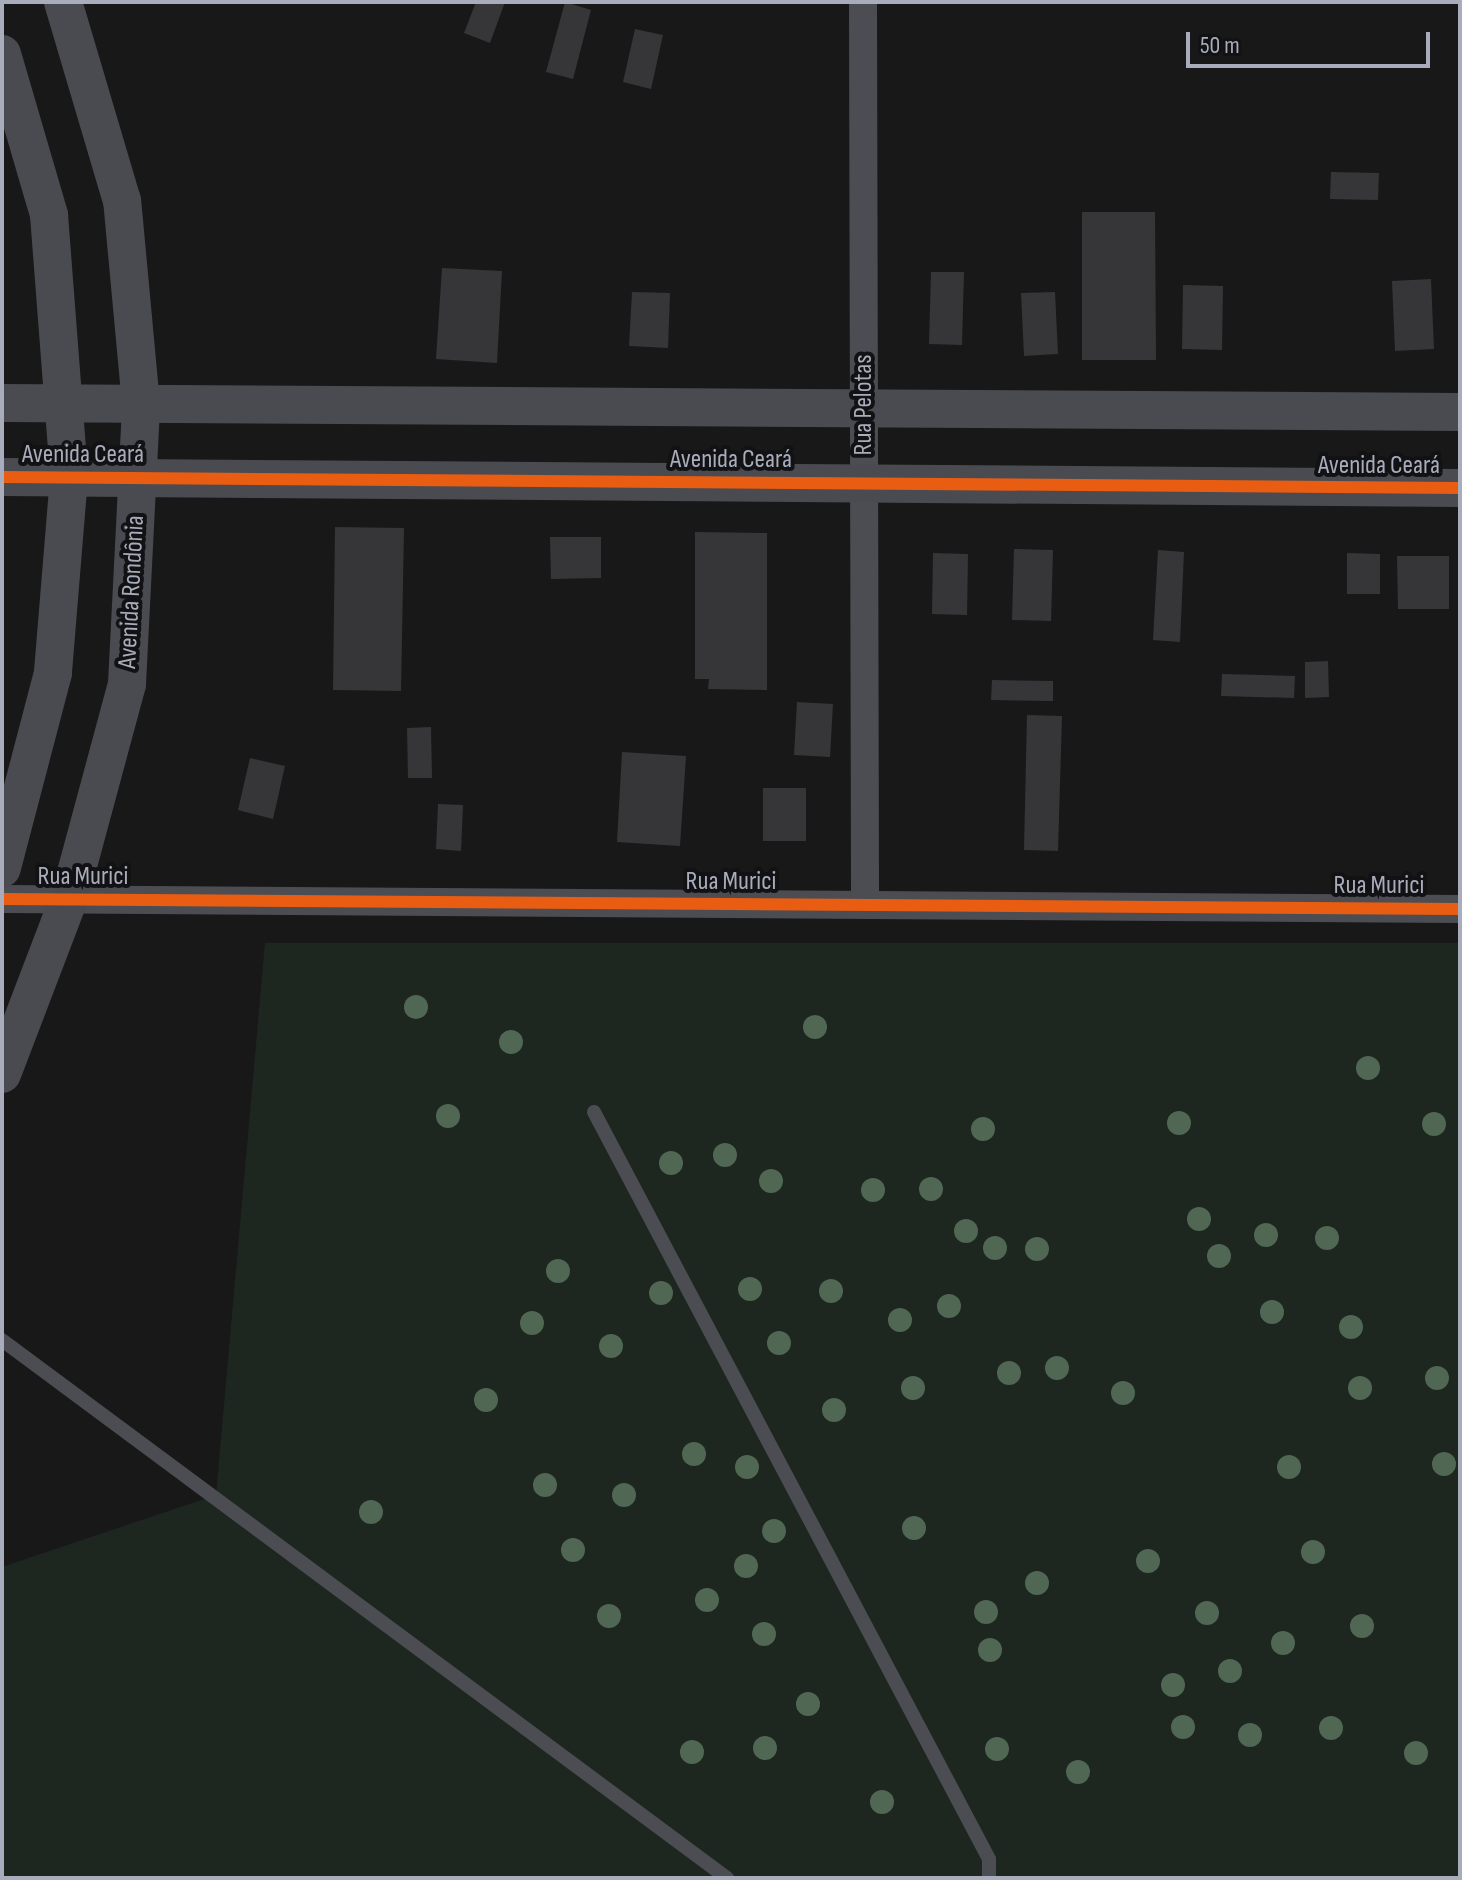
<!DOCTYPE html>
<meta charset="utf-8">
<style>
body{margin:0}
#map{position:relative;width:1462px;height:1880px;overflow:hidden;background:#181819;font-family:"Sofia Sans Condensed",sans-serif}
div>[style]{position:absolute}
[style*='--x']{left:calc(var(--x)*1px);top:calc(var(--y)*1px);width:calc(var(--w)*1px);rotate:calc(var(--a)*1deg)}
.green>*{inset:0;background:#1e2620}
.building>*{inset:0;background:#363638}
.lane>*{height:14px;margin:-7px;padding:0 7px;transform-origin:7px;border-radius:7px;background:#4c4d52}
.street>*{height:28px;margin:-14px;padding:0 14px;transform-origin:14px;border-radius:14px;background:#4c4d52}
.secondary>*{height:38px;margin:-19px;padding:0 19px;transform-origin:19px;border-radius:19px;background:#4a4b50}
.cycleway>*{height:12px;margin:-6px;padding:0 6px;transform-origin:6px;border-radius:6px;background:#e95d12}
.trees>*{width:24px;height:24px;margin:-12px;border-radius:50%;background:#506754}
span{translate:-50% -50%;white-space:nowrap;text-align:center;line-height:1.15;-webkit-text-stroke:8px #121215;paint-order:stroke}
.street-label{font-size:26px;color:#a8acbb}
.frame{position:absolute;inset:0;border:4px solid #a8acbb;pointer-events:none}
.scale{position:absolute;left:1186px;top:32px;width:244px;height:36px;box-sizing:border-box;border:4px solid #a8acbb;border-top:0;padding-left:10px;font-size:24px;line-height:28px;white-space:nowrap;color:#a8acbb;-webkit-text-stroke:6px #121215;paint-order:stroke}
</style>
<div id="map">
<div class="green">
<i style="clip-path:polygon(265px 943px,1460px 943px,1460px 1878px,2px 1878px,2px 1567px,216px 1495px)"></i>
</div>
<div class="building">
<i style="clip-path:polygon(476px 2px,505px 2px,490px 43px,464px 33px)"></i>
<i style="clip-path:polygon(565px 2px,591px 10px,573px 79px,546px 72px)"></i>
<i style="clip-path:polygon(635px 29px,663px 35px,651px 89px,623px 82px)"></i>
<i style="clip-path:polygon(1331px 172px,1379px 173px,1378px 200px,1330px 199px)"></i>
<i style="clip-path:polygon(1082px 212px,1155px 212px,1156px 360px,1082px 360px)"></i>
<i style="clip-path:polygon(442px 268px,502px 271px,497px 363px,436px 359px)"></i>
<i style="clip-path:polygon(931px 272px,964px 272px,962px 345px,929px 344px)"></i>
<i style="clip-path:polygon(1431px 279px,1434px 349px,1395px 351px,1392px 281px)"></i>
<i style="clip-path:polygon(1183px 285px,1223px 286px,1222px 350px,1182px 349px)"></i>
<i style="clip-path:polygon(632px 292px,670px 293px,668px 348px,629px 346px)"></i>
<i style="clip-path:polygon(1055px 292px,1058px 354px,1024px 356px,1021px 293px)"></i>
<i style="clip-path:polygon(335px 527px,404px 528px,401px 691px,333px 690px)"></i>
<i style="clip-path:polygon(695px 532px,767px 533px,767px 690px,708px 689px,709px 679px,695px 679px)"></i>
<i style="clip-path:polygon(550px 537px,601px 537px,601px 578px,551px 579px)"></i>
<i style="clip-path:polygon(1014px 549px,1053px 550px,1051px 621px,1012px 620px)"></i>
<i style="clip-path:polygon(1158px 550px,1184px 552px,1180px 642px,1153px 640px)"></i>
<i style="clip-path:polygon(933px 553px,968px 554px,967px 615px,932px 614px)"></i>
<i style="clip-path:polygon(1347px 553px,1380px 554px,1380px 594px,1347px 594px)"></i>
<i style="clip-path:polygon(1397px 556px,1449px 556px,1449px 609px,1398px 609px)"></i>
<i style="clip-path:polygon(1328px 661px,1329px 697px,1305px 698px,1305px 662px)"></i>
<i style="clip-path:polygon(1222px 674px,1295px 676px,1294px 698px,1221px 696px)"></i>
<i style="clip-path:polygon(992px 680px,1053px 681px,1053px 701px,991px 700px)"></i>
<i style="clip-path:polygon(797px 702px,833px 704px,830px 757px,794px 755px)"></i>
<i style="clip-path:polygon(1027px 715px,1062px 716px,1058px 851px,1024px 850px)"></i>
<i style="clip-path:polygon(431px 727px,432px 778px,408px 778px,407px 728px)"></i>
<i style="clip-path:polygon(622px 752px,686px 756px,680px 846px,617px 842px)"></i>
<i style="clip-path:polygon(250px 758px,285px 766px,273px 819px,238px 810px)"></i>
<i style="clip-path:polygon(763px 788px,806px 788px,806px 841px,763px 841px)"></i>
<i style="clip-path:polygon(438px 804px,463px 805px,461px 851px,436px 849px)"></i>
</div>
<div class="lane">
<i style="--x:594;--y:1112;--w:845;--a:62.13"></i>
<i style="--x:989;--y:1859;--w:19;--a:90"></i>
<i style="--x:2;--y:1340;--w:903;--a:36.58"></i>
</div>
<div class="street">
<i style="--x:863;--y:2;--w:903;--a:89.87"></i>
<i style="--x:2;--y:899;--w:1458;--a:0.39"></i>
</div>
<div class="secondary">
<i style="--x:2;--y:54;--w:168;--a:73.7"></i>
<i style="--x:49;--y:215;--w:263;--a:85.6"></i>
<i style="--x:69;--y:477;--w:197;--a:94.7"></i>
<i style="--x:53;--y:673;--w:202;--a:104.7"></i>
<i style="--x:2;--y:403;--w:1458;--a:0.35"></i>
<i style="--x:2;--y:477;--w:1458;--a:0.43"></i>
<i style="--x:2;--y:1074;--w:187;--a:-69.1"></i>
<i style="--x:69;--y:899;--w:223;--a:-74.9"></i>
<i style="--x:127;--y:684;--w:280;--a:-87.1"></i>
<i style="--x:141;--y:404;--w:204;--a:-95.3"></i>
<i style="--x:122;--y:201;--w:208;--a:-106.5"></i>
</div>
<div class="cycleway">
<i style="--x:2;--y:477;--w:1458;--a:0.43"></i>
<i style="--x:2;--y:899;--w:1458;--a:0.39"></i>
</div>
<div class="trees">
<i style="left:416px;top:1007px"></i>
<i style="left:815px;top:1027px"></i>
<i style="left:511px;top:1042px"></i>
<i style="left:1368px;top:1068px"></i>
<i style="left:448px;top:1116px"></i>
<i style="left:1179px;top:1123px"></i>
<i style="left:1434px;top:1124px"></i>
<i style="left:983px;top:1129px"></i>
<i style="left:725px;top:1155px"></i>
<i style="left:671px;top:1163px"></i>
<i style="left:771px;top:1181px"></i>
<i style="left:931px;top:1189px"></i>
<i style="left:873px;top:1190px"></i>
<i style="left:1199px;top:1219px"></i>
<i style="left:966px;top:1231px"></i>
<i style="left:1266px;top:1235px"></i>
<i style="left:1327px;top:1238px"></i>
<i style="left:995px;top:1248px"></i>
<i style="left:1037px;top:1249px"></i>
<i style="left:1219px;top:1256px"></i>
<i style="left:558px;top:1271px"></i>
<i style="left:750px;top:1289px"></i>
<i style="left:831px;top:1291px"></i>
<i style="left:661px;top:1293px"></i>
<i style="left:949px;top:1306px"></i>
<i style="left:1272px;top:1312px"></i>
<i style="left:900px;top:1320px"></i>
<i style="left:532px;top:1323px"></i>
<i style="left:1351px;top:1327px"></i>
<i style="left:779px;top:1343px"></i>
<i style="left:611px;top:1346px"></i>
<i style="left:1057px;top:1368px"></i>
<i style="left:1009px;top:1373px"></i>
<i style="left:1437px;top:1378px"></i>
<i style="left:913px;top:1388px"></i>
<i style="left:1360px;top:1388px"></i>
<i style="left:1123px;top:1393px"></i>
<i style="left:486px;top:1400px"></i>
<i style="left:834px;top:1410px"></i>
<i style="left:694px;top:1454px"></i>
<i style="left:1444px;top:1464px"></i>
<i style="left:747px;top:1467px"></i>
<i style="left:1289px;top:1467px"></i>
<i style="left:545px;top:1485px"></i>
<i style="left:624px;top:1495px"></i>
<i style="left:371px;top:1512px"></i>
<i style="left:914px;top:1528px"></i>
<i style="left:774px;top:1531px"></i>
<i style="left:573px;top:1550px"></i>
<i style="left:1313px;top:1552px"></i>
<i style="left:1148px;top:1561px"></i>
<i style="left:746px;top:1566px"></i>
<i style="left:1037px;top:1583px"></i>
<i style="left:707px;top:1600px"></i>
<i style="left:986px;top:1612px"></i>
<i style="left:1207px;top:1613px"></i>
<i style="left:609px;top:1616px"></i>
<i style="left:1362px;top:1626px"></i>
<i style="left:764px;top:1634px"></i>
<i style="left:1283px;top:1643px"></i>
<i style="left:990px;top:1650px"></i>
<i style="left:1230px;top:1671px"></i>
<i style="left:1173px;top:1685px"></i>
<i style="left:808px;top:1704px"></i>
<i style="left:1183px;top:1727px"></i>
<i style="left:1331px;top:1728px"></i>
<i style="left:1250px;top:1735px"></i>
<i style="left:765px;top:1748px"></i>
<i style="left:997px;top:1749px"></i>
<i style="left:692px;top:1752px"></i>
<i style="left:1416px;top:1753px"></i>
<i style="left:1078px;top:1772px"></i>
<i style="left:882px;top:1802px"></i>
</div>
<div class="street-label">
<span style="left:864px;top:405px;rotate:-90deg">Rua Pelotas</span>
<span style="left:83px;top:455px">Avenida Ceará</span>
<span style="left:731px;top:460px">Avenida Ceará</span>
<span style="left:1379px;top:466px">Avenida Ceará</span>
<span style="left:132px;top:592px;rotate:-87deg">Avenida Rondônia</span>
<span style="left:83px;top:877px">Rua Murici</span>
<span style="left:731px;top:882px">Rua Murici</span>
<span style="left:1379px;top:886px">Rua Murici</span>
</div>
<div class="frame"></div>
<div class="scale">50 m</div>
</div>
